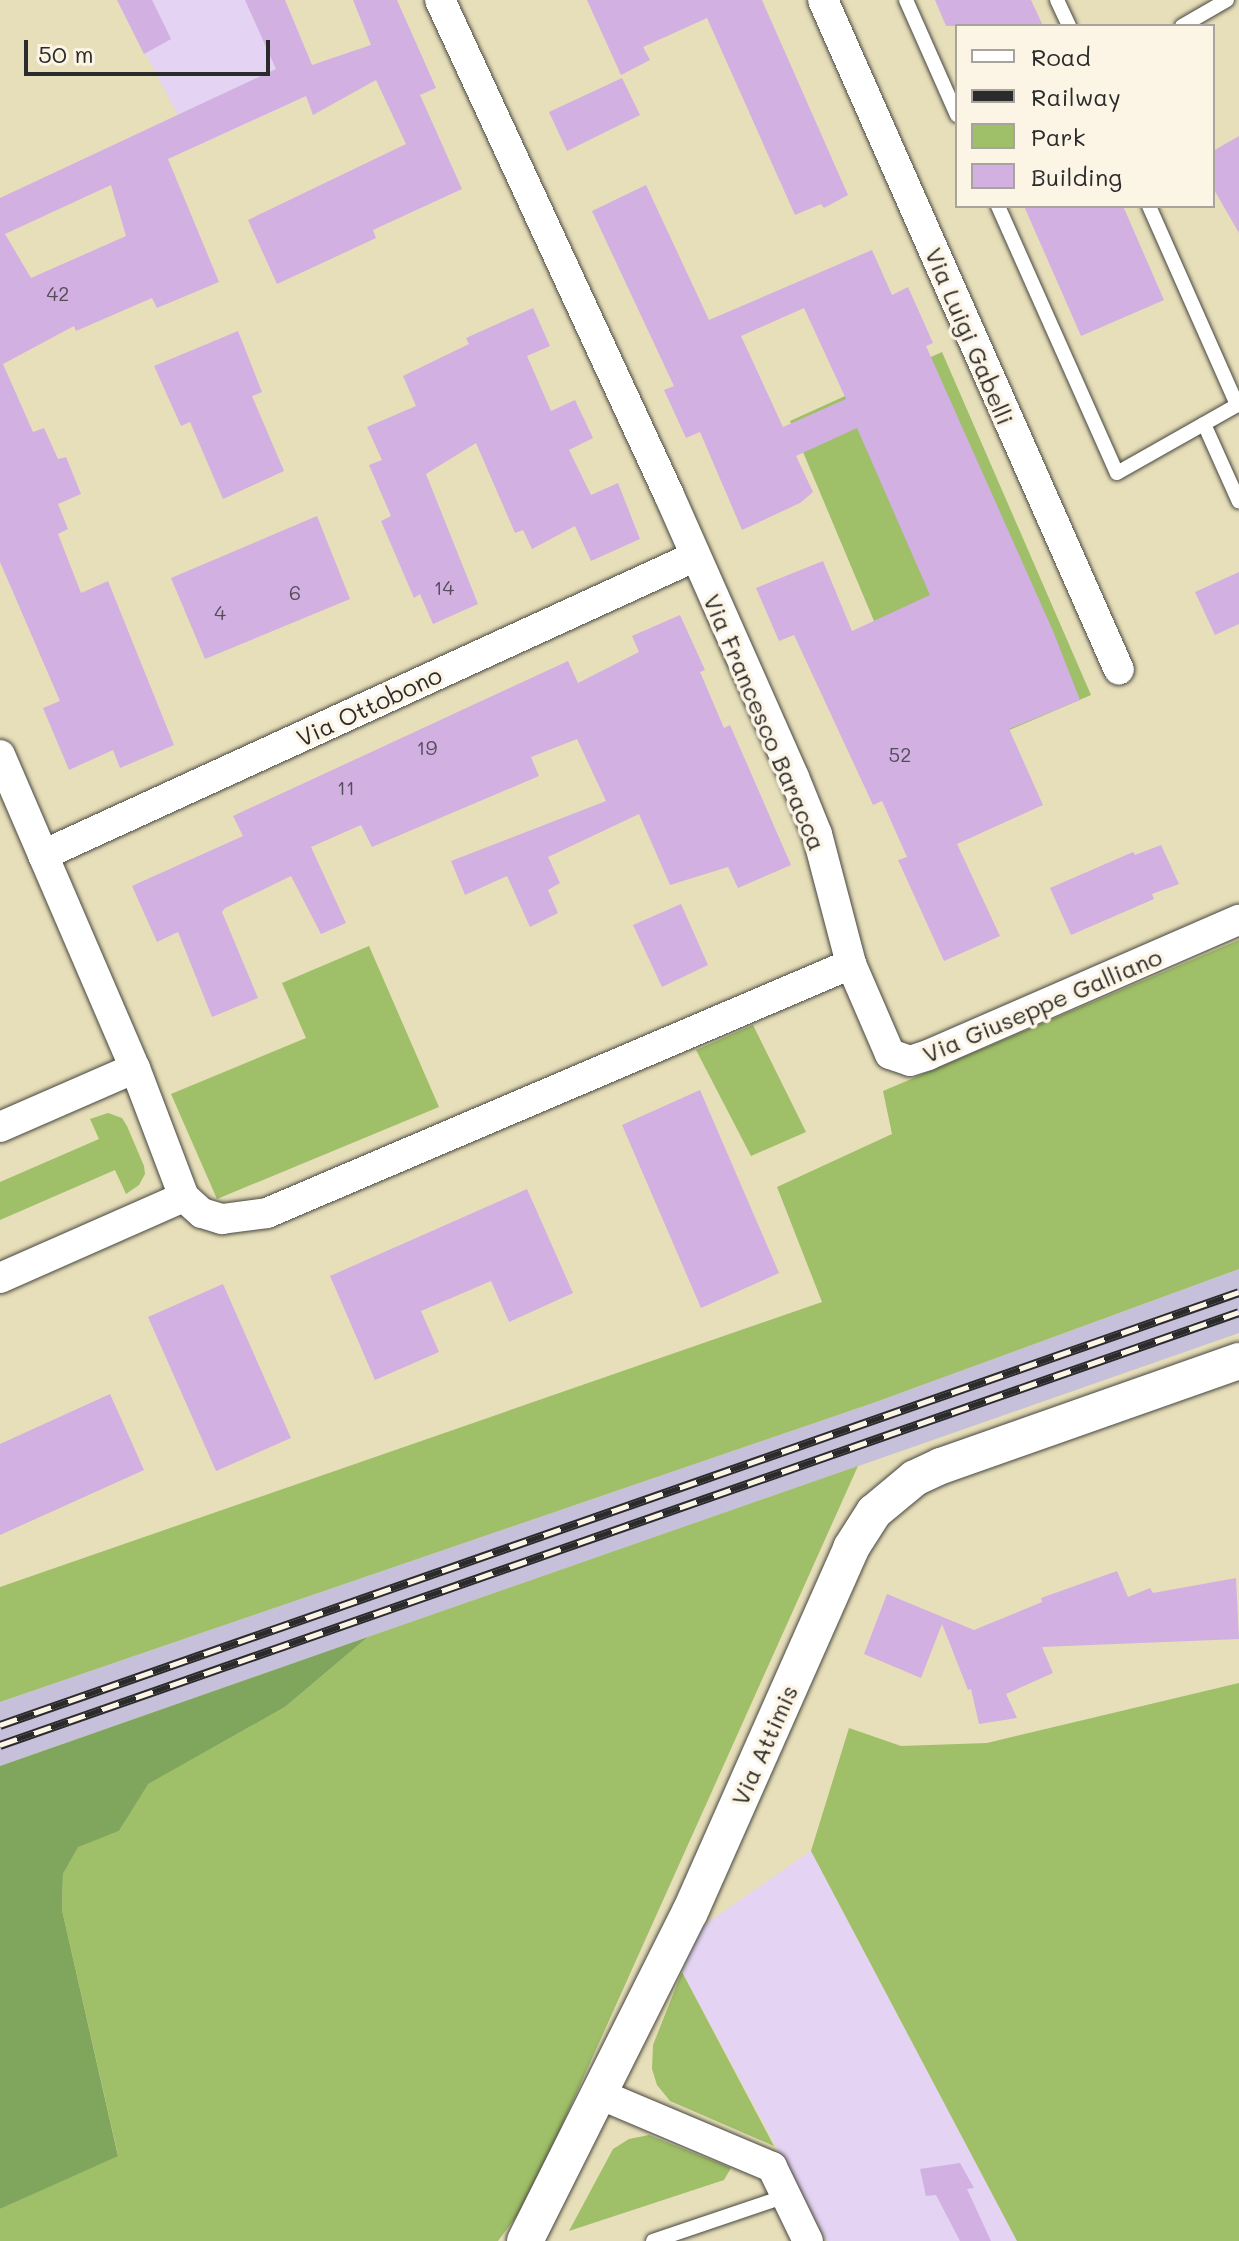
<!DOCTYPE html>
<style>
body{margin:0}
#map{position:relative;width:1239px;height:2241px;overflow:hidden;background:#e7dfb9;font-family:Mali,sans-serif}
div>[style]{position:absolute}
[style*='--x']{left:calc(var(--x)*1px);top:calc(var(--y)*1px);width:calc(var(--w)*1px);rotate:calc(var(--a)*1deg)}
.built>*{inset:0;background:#e4d3f2}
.industrial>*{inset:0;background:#c6c0da}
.green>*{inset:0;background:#9fbf68}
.forest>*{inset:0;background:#7fa65c}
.building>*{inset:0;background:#d2b0e2}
.roads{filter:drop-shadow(0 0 2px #474640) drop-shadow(0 0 2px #474640)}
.service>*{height:14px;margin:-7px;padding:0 7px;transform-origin:7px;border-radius:7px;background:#fff}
.minor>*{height:30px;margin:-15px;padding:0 15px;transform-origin:15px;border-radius:15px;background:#fff}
.tertiary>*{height:36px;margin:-18px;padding:0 18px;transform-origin:18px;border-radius:18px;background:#fff}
.rail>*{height:9px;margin-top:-4.5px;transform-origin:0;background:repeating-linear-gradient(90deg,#fcf5e5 0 18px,#2b2b2b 0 36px);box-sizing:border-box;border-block:2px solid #2b2b2b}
span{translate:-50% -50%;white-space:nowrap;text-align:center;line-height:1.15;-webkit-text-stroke:7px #fcf5e5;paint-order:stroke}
.number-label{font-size:20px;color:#554c59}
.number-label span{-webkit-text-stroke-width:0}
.street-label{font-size:24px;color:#2b2b2b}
.legend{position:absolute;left:955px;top:24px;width:260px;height:184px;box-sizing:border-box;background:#fcf5e5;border:2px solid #a8a49b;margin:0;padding:10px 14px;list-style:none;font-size:24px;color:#2b2b2b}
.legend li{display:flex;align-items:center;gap:16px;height:40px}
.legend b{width:40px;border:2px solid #a8a49b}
.scale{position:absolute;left:24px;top:40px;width:246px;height:36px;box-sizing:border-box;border:4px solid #2b2b2b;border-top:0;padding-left:10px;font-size:24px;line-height:28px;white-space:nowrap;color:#2b2b2b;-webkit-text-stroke:6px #fcf5e5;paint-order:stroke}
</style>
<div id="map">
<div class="built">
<i style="clip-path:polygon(117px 0,285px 0,322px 89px,195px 147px)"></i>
<i style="clip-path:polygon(811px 1851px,1017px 2241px,827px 2241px,682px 1972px,700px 1928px)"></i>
</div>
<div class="industrial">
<i style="clip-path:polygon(1239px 1269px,1239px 1333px,0 1766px,0 1702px,873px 1403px)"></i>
</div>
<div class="green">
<i style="clip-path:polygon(942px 352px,1091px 695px,1000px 734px,874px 621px,790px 421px)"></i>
<i style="clip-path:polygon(1239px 940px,1239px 1269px,873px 1403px,0 1702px,0 1587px,822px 1302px,777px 1187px,892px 1134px,883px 1091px)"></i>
<i style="clip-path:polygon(369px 946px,439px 1107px,217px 1199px,171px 1094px,306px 1038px,282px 983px)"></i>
<i style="clip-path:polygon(753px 1025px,806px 1132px,751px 1156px,696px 1050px)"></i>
<i style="clip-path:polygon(108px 1113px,122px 1118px,127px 1126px,144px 1166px,145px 1174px,139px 1185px,126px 1194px,115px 1170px,0 1220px,0 1182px,99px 1139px,90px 1119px)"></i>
<i style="clip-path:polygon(858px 1466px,528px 2201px,498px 2241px,0 2241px,0 2209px,118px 2155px,62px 1910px,63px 1874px,78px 1846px,119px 1831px,147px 1784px,285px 1707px,368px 1637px)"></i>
<i style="clip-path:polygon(1239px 1683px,1239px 2241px,1017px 2241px,811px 1851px,849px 1728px,901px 1746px,987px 1743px)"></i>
<i style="clip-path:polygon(682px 1972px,774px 2146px,670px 2101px,657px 2085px,652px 2069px,653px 2045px)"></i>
<i style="clip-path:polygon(649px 2135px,731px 2168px,724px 2180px,569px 2231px,613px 2149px,629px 2139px)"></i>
</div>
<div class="forest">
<i style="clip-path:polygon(368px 1637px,285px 1707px,148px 1784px,119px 1831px,78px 1847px,63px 1874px,62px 1910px,118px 2156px,0 2209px,0 1766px)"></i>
</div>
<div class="building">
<i style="clip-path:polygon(117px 0,152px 0,171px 39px,144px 54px)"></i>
<i style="clip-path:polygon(evenodd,245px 0,285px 0,312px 65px,371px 45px,353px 0,397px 0,436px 88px,420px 95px,462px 189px,373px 230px,376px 238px,277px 284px,248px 220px,406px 144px,376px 80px,313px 115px,306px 96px,168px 159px,219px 282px,157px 308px,152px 298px,76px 331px,74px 326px,3px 364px,33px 432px,44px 428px,58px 459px,66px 457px,81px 494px,58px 504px,68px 529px,58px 534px,81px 593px,108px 581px,174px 745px,120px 768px,113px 750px,69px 770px,43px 708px,60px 701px,0 562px,0 198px,276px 69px,245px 0,111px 185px,126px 236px,31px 278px,5px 234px,111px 185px)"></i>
<i style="clip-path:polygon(587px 0,762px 0,848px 195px,824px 208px,821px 204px,795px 215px,707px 18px,643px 47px,650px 60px,621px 75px)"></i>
<i style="clip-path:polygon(935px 0,1031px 0,1043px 26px,946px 26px)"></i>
<i style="clip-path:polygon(622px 78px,640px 115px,567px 151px,549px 112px)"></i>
<i style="clip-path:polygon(1239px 136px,1239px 233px,1213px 188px,1213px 151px)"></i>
<i style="clip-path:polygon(evenodd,646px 185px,709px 320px,872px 250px,892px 295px,908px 287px,933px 343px,926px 346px,1053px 631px,1080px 700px,1009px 729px,1043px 805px,957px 844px,1000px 936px,944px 961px,898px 860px,907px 857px,882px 801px,873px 805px,794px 635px,779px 641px,756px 588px,823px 561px,852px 631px,930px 595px,857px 428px,796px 456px,813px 492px,800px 503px,742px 530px,700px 432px,686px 438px,664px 390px,674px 386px,592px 211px,646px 185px,804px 308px,846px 399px,783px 427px,741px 336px,804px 308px)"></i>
<i style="clip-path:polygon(1024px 206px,1123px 206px,1164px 300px,1081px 336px)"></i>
<i style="clip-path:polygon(533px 308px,550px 346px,527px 356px,551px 411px,575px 400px,593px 438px,569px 450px,591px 495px,618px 483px,640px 539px,591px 561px,575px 526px,532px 549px,523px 530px,515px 533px,476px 443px,426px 474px,478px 604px,433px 624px,420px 594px,414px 598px,381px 521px,391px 516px,369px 465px,382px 460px,367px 427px,416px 406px,403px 376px,469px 344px,466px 338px)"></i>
<i style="clip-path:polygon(238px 331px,262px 392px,252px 396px,284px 471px,223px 499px,190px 422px,181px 426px,154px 366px)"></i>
<i style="clip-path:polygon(317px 516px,350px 599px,205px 659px,171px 578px)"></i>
<i style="clip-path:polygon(1239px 572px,1239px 624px,1215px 635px,1195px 592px)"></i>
<i style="clip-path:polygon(680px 615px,705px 670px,700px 672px,724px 728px,730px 725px,791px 865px,738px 888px,728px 867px,670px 885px,639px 814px,548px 857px,560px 883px,548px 890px,558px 913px,530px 927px,507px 876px,465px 895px,451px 861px,606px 801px,577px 739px,531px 757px,539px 776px,372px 847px,361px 825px,311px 847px,346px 923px,321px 934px,291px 876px,225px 908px,222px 912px,258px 998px,212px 1017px,178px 932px,157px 942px,132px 886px,243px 836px,233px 816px,568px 661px,578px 683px,639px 652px,632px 636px)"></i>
<i style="clip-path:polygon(1161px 845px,1179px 884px,1152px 894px,1154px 899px,1071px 935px,1050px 888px,1133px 852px,1135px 855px)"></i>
<i style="clip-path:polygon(681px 904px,708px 965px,662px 987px,633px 925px)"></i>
<i style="clip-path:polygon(700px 1090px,779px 1273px,701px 1308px,622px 1125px)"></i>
<i style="clip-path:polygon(527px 1189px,573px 1293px,509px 1322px,491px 1281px,421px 1311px,439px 1352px,375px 1380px,330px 1276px)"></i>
<i style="clip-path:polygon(223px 1284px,291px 1438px,216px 1471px,148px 1317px)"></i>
<i style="clip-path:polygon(110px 1394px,144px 1470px,0 1535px,0 1444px)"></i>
<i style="clip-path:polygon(1117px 1571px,1128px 1597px,1150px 1588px,1153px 1593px,1236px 1578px,1239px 1639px,1042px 1647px,1053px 1673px,1006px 1694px,1017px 1718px,979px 1724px,971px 1689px,968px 1690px,942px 1624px,921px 1678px,864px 1654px,887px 1594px,974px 1630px,1042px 1602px,1041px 1598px)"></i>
<i style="clip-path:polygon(960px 2163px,974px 2188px,967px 2189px,991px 2241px,960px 2241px,936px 2195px,926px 2196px,920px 2169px)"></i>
</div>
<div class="roads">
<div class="service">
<i style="--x:906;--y:0;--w:126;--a:66.1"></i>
<i style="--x:1057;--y:0;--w:29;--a:65"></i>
<i style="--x:1182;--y:26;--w:52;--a:-30"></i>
<i style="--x:998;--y:206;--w:292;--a:66"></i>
<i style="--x:1117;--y:473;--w:140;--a:-29.5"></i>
<i style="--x:1149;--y:206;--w:218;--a:66.1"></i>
<i style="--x:1204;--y:424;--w:85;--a:65.8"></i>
<i style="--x:653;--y:2241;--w:140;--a:-18.7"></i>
</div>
<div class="minor">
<i style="--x:440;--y:0;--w:545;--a:65.17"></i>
<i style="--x:669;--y:495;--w:308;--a:66.1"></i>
<i style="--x:794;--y:777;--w:61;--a:68"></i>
<i style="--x:817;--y:834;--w:134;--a:75.3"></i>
<i style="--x:851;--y:964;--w:98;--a:66.6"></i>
<i style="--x:890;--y:1054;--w:21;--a:19"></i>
<i style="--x:910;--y:1061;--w:19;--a:-18"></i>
<i style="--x:928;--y:1055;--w:339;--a:-23.5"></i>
<i style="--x:823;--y:0;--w:732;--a:66.16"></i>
<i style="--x:0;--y:755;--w:341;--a:66.7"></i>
<i style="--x:135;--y:1068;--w:138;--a:69.2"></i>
<i style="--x:184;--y:1197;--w:24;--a:42"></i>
<i style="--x:202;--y:1213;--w:21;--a:17"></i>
<i style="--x:222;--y:1219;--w:45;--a:-7.6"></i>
<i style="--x:267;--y:1213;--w:635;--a:-23.09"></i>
<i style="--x:43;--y:855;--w:716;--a:-24.6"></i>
<i style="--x:0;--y:1127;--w:147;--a:-23.6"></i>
<i style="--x:0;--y:1278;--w:201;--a:-23.8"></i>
<i style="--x:599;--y:2094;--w:188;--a:22.9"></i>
<i style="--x:772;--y:2167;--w:82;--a:64.1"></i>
</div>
<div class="tertiary">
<i style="--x:525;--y:2241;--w:368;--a:-63.4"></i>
<i style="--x:690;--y:1912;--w:398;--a:-66.1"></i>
<i style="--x:851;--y:1548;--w:43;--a:-57.4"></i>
<i style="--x:874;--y:1512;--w:53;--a:-39.7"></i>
<i style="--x:915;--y:1478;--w:29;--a:-25"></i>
<i style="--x:941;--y:1466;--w:316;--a:-19.4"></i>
</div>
</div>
<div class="rail">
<i style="--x:0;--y:1725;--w:1312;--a:-19.26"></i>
<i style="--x:0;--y:1745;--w:1312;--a:-19.26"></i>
</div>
<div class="number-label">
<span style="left:58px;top:293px">42</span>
<span style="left:444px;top:587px">14</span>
<span style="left:295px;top:592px">6</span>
<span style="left:220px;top:612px">4</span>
<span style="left:427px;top:747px">19</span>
<span style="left:900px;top:754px">52</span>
<span style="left:346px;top:787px">11</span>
</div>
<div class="street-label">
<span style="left:970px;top:336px;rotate:67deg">Via Luigi Gabelli</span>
<span style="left:369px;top:706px;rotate:-25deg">Via Ottobono</span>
<span style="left:765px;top:722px;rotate:67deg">Via Francesco Baracca</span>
<span style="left:1042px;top:1005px;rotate:-23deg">Via Giuseppe Galliano</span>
<span style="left:764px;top:1745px;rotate:-66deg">Via Attimis</span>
</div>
<ul class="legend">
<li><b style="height:10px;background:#fff"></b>Road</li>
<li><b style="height:10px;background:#2b2b2b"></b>Railway</li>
<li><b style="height:22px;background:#9fbf68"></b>Park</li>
<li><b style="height:22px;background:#d2b0e2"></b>Building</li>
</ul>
<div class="scale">50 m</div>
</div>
